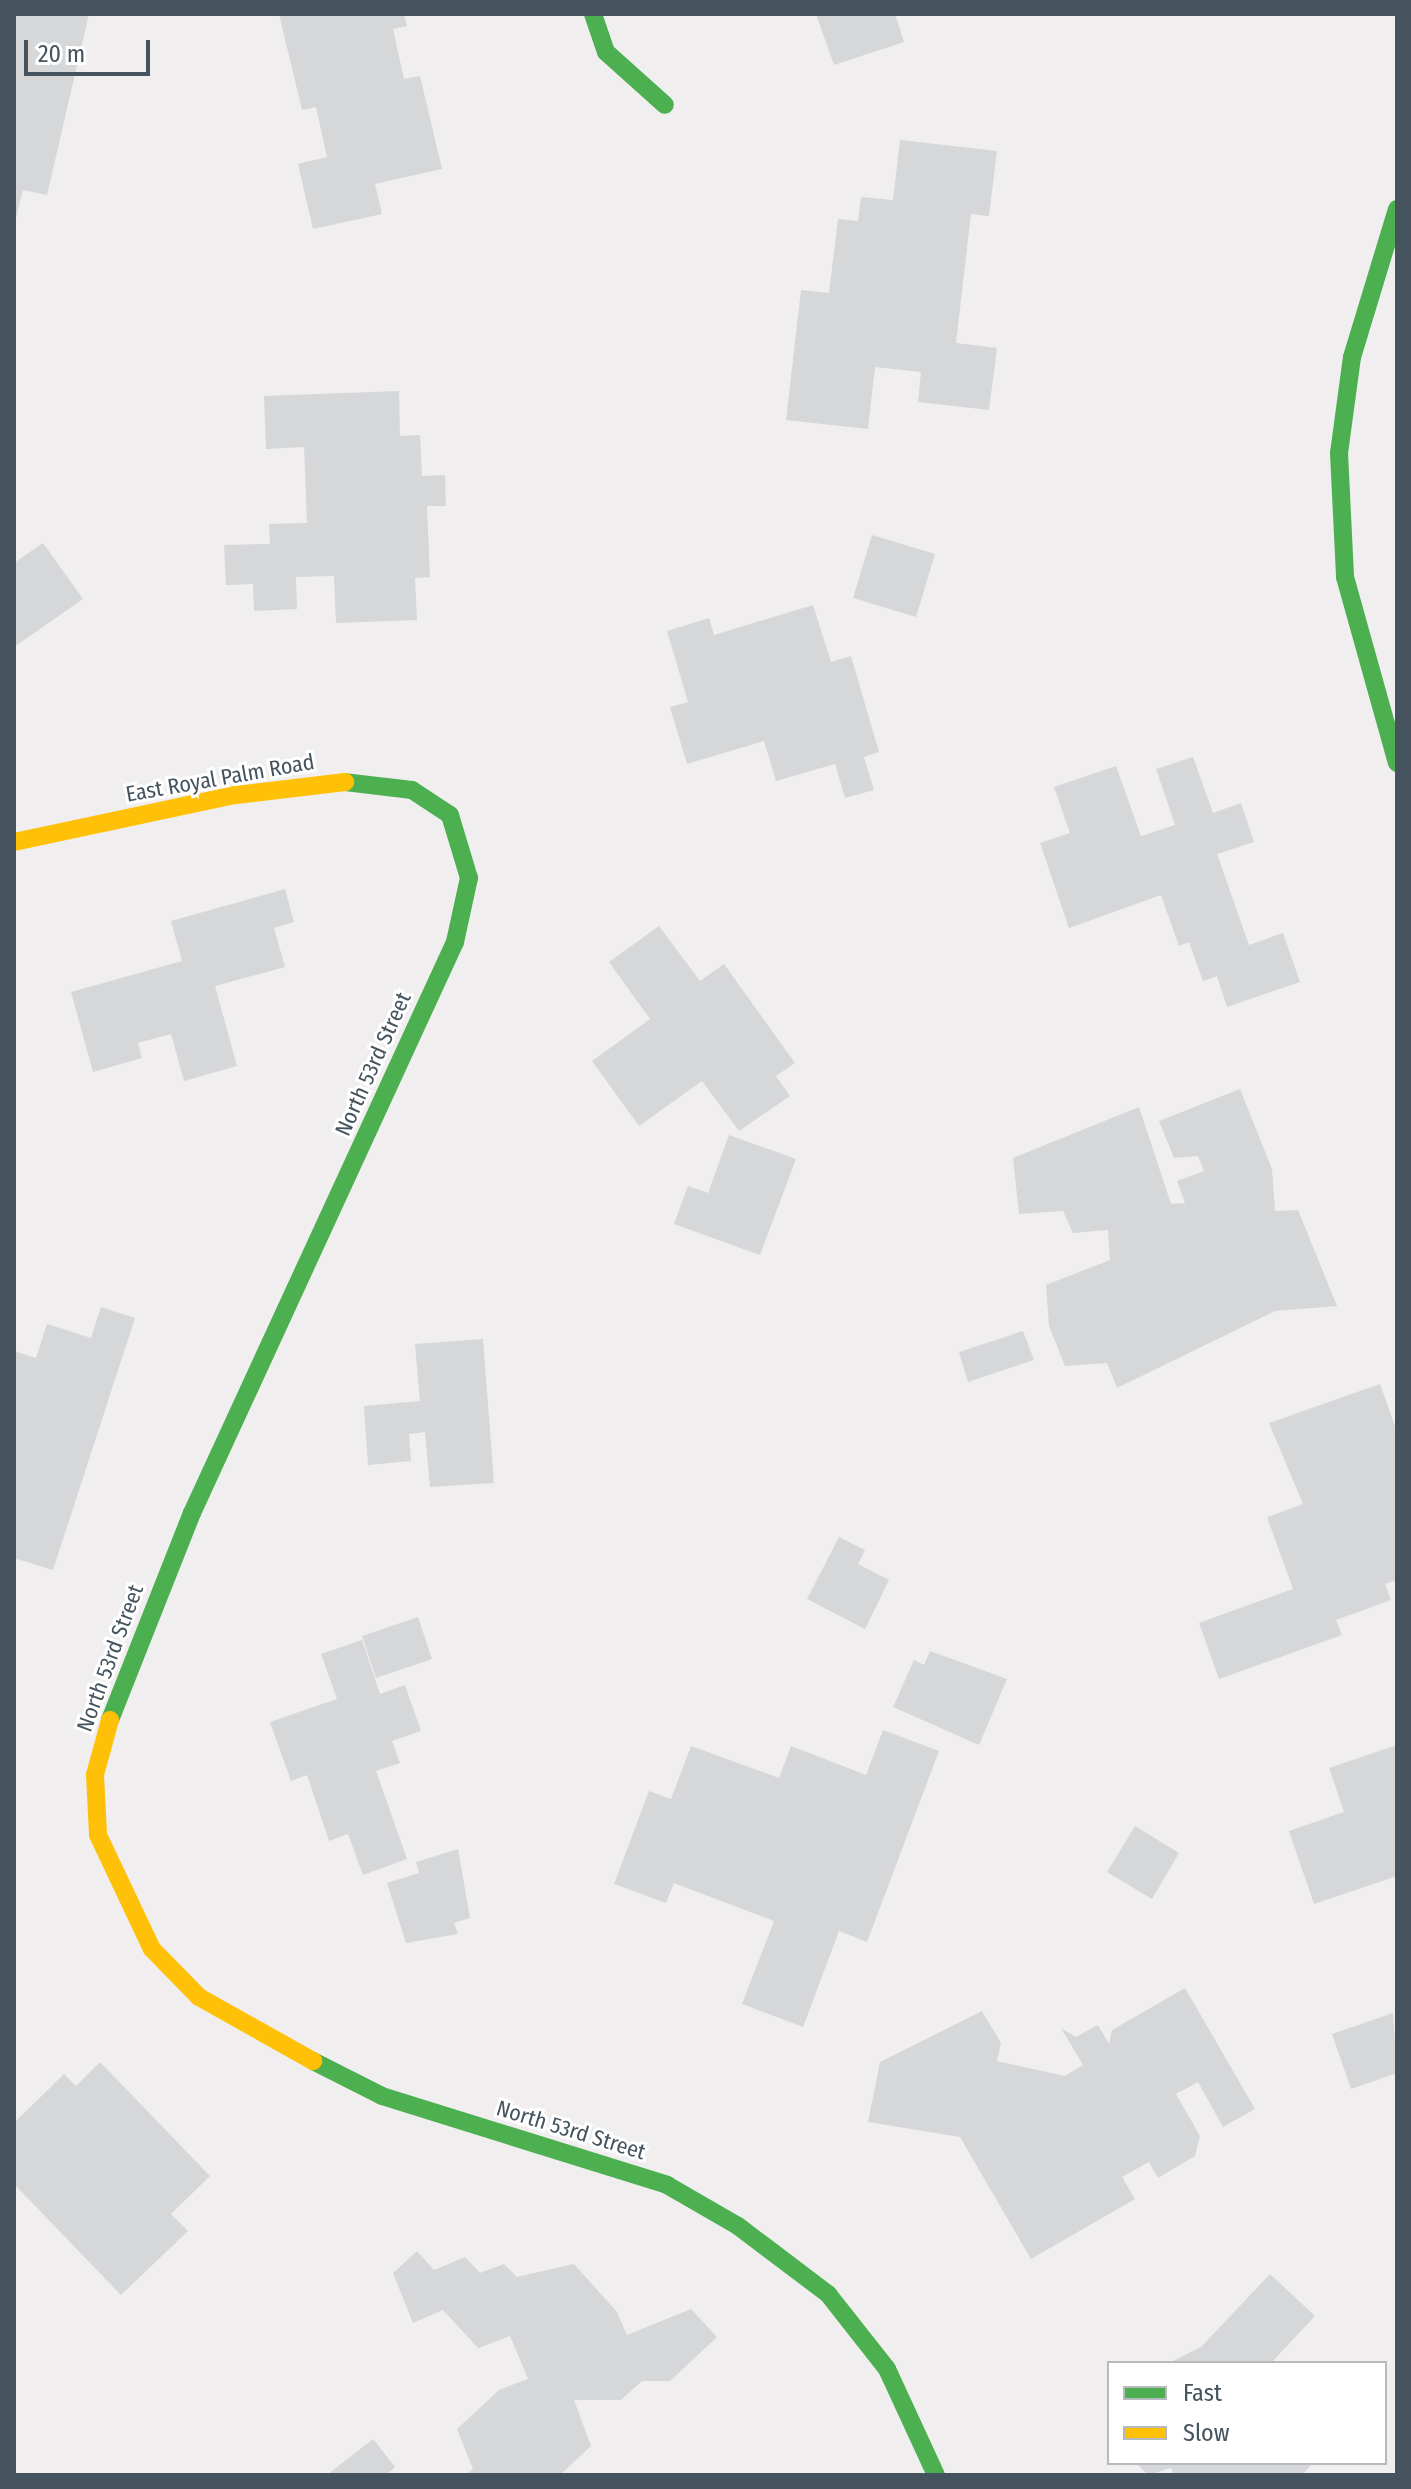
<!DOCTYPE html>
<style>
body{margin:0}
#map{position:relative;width:1411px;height:2489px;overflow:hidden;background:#f0eeef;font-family:"Fira Sans Condensed",sans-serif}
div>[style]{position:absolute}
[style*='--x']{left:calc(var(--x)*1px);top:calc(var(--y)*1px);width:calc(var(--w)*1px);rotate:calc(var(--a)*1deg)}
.building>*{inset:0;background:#d6d7d9}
.fast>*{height:18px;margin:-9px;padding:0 9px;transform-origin:9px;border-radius:9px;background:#4caf50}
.slow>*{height:18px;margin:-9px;padding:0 9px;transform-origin:9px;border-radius:9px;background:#ffc107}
span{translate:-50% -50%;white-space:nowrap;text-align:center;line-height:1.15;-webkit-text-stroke:6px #fff;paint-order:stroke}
.street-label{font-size:22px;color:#44535d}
.frame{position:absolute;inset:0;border:16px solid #44535d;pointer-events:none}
.legend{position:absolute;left:1107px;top:2361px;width:280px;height:104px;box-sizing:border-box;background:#fff;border:2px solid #b4babe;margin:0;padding:10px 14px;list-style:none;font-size:24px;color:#44535d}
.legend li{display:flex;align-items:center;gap:16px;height:40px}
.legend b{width:40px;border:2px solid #b4babe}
.scale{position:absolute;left:24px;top:40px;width:126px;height:36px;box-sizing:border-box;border:4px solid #44535d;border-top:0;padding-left:10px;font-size:24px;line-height:28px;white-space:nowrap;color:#44535d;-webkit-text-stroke:6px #fff;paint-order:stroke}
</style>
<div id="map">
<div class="building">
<i style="clip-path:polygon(14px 14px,89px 14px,47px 195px,23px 190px,15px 222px)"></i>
<i style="clip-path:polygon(279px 14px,404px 14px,407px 26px,393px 29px,404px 79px,420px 76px,442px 169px,375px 184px,382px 214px,313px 229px,298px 164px,327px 157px,316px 107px,302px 110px)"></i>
<i style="clip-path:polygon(816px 14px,895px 14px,904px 42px,834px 65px)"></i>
<i style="clip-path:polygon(900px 140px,997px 151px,989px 216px,971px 214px,956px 343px,997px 348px,989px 410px,918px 402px,921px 372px,875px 367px,868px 429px,786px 420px,801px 290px,829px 293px,838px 219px,858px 221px,861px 197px,893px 200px)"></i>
<i style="clip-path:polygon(399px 391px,400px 436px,420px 435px,422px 476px,445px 475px,446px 506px,427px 506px,430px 577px,415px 578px,417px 620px,336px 623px,334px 576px,296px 577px,297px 609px,254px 611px,253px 584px,226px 585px,224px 545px,270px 544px,269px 524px,307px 523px,304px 447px,266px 449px,264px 396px)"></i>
<i style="clip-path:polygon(872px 535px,935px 554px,916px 617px,853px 598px)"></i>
<i style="clip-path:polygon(43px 543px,83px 599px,14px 647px,14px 563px)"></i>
<i style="clip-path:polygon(813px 605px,831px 662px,851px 656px,879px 752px,864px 757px,874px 790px,845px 798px,835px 764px,776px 781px,764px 741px,687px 764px,670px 707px,688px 702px,667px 631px,709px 618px,714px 635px)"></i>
<i style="clip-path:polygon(1193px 757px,1213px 813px,1241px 803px,1254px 842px,1217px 854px,1249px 945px,1283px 933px,1300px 982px,1227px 1007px,1217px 976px,1203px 981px,1189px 942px,1179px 946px,1161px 895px,1069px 928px,1040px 843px,1070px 833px,1054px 787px,1116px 766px,1141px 836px,1175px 825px,1156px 769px)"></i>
<i style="clip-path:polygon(285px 889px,294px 922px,274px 928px,285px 967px,215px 986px,237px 1066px,184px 1081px,171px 1034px,138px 1043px,142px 1058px,93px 1072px,71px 992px,182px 961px,171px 921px)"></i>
<i style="clip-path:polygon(659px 926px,700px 981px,724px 964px,795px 1063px,776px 1076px,790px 1096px,739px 1131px,702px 1081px,639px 1126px,592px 1061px,650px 1019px,609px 962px)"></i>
<i style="clip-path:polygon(1240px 1089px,1272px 1169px,1275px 1211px,1298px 1210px,1337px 1306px,1275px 1311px,1117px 1388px,1107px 1363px,1065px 1366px,1049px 1326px,1046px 1285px,1110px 1260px,1108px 1230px,1073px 1233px,1063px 1211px,1019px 1214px,1013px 1158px,1139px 1107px,1171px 1204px,1185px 1203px,1177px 1181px,1204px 1171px,1198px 1156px,1174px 1158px,1159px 1121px)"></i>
<i style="clip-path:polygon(729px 1135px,796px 1159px,760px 1255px,674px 1224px,688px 1186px,708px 1193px)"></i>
<i style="clip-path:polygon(101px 1307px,135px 1318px,53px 1570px,14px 1558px,14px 1351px,36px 1358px,47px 1324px,91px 1338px)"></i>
<i style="clip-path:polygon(1023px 1331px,1034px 1360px,968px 1382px,959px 1352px)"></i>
<i style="clip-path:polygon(483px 1339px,494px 1483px,430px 1487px,425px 1432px,409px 1434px,411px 1461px,368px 1465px,364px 1406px,420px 1401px,415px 1344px)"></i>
<i style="clip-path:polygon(1380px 1384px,1397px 1432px,1397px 1580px,1385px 1584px,1391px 1600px,1336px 1620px,1342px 1635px,1219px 1679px,1199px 1623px,1293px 1589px,1267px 1517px,1303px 1504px,1269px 1423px)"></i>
<i style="clip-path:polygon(839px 1537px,865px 1550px,858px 1564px,889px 1580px,865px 1629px,807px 1599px)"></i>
<i style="clip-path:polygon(418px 1617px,432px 1659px,376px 1678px,362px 1636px)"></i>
<i style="clip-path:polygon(362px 1640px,380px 1694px,405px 1685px,421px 1731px,392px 1741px,400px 1763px,376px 1771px,407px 1859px,363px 1875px,348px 1834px,329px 1841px,307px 1775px,291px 1781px,270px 1722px,337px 1699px,321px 1654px)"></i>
<i style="clip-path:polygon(930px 1651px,1007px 1679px,979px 1745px,893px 1707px,914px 1660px,924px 1665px)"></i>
<i style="clip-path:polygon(883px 1730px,939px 1751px,867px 1942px,839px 1931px,803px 2027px,742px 2004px,774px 1921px,674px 1883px,666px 1903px,614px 1884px,649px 1791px,671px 1799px,691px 1746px,779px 1778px,791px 1746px,866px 1775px)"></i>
<i style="clip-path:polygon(1397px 1745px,1397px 1876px,1314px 1904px,1289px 1831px,1344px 1812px,1329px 1768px)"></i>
<i style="clip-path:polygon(1135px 1826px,1179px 1853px,1152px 1899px,1107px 1872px)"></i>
<i style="clip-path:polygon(458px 1849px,470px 1918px,454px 1923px,458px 1934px,406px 1943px,387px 1883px,419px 1873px,416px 1862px)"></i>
<i style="clip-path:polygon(1185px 1988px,1255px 2109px,1223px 2127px,1198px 2082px,1176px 2094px,1200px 2136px,1195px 2156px,1158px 2178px,1149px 2162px,1122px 2177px,1135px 2199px,1031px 2259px,960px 2137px,868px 2122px,880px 2062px,982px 2011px,1001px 2043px,997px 2061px,1065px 2076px,1083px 2065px,1061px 2028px,1076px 2037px,1098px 2025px,1109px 2044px,1112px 2030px)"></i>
<i style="clip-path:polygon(1393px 2013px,1397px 2073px,1351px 2089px,1332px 2034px)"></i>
<i style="clip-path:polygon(100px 2062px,210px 2176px,171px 2214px,188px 2231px,121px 2295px,14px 2184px,14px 2123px,64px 2074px,76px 2086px)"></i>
<i style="clip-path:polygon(417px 2251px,434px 2270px,465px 2257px,480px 2273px,504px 2264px,517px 2277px,574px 2264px,617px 2312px,627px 2335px,691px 2309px,717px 2337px,670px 2381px,642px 2381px,621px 2400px,574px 2400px,591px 2446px,560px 2475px,466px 2475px,473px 2469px,457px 2429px,499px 2390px,528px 2379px,510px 2336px,478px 2348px,443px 2310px,413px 2323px,393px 2273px)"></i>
<i style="clip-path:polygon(1270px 2274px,1315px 2316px,1271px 2363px,1169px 2363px,1201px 2347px)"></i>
<i style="clip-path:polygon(373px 2439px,395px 2467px,386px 2475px,327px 2475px)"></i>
<i style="clip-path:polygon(1136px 2463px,1313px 2463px,1302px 2475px,1174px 2475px,1171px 2468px,1148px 2475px)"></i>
</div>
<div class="fast">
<i style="--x:593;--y:14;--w:40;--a:71.1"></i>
<i style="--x:606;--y:52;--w:79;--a:41.9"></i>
<i style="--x:1397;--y:209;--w:155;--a:106.9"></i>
<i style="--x:1352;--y:357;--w:97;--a:97.7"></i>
<i style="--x:1339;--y:453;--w:124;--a:87.2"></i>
<i style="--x:1345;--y:577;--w:193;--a:74.4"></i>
<i style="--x:110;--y:1720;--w:223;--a:-68.4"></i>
<i style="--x:192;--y:1513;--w:629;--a:-65.27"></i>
<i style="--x:455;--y:942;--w:66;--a:-77.7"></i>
<i style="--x:469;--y:878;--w:66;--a:-106.8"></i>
<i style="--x:450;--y:815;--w:45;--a:-146.7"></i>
<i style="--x:412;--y:790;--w:67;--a:-173.2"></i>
<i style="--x:313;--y:2061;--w:77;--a:26.9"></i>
<i style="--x:382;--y:2096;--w:299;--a:17.3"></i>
<i style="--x:667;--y:2185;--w:82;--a:30"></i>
<i style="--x:738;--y:2226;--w:113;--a:37.1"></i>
<i style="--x:828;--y:2294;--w:95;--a:51.8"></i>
<i style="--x:887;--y:2369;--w:117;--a:65.2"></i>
</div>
<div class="slow">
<i style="--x:14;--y:842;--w:227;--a:-12"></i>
<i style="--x:236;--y:795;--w:110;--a:-6.8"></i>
<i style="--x:110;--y:1720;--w:57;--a:105.3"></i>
<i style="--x:95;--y:1775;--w:60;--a:87.1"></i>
<i style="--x:98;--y:1835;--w:126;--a:64.7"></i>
<i style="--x:152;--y:1949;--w:67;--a:45.6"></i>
<i style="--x:199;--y:1997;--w:131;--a:29.3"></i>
</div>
<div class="street-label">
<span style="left:220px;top:778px;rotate:-10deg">East Royal Palm Road</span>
<span style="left:373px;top:1064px;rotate:-66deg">North 53rd Street</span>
<span style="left:110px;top:1658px;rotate:-70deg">North 53rd Street</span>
<span style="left:571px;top:2130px;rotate:17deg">North 53rd Street</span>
</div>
<div class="frame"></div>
<ul class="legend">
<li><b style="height:10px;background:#4caf50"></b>Fast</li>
<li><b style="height:10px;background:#ffc107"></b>Slow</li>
</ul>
<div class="scale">20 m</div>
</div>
